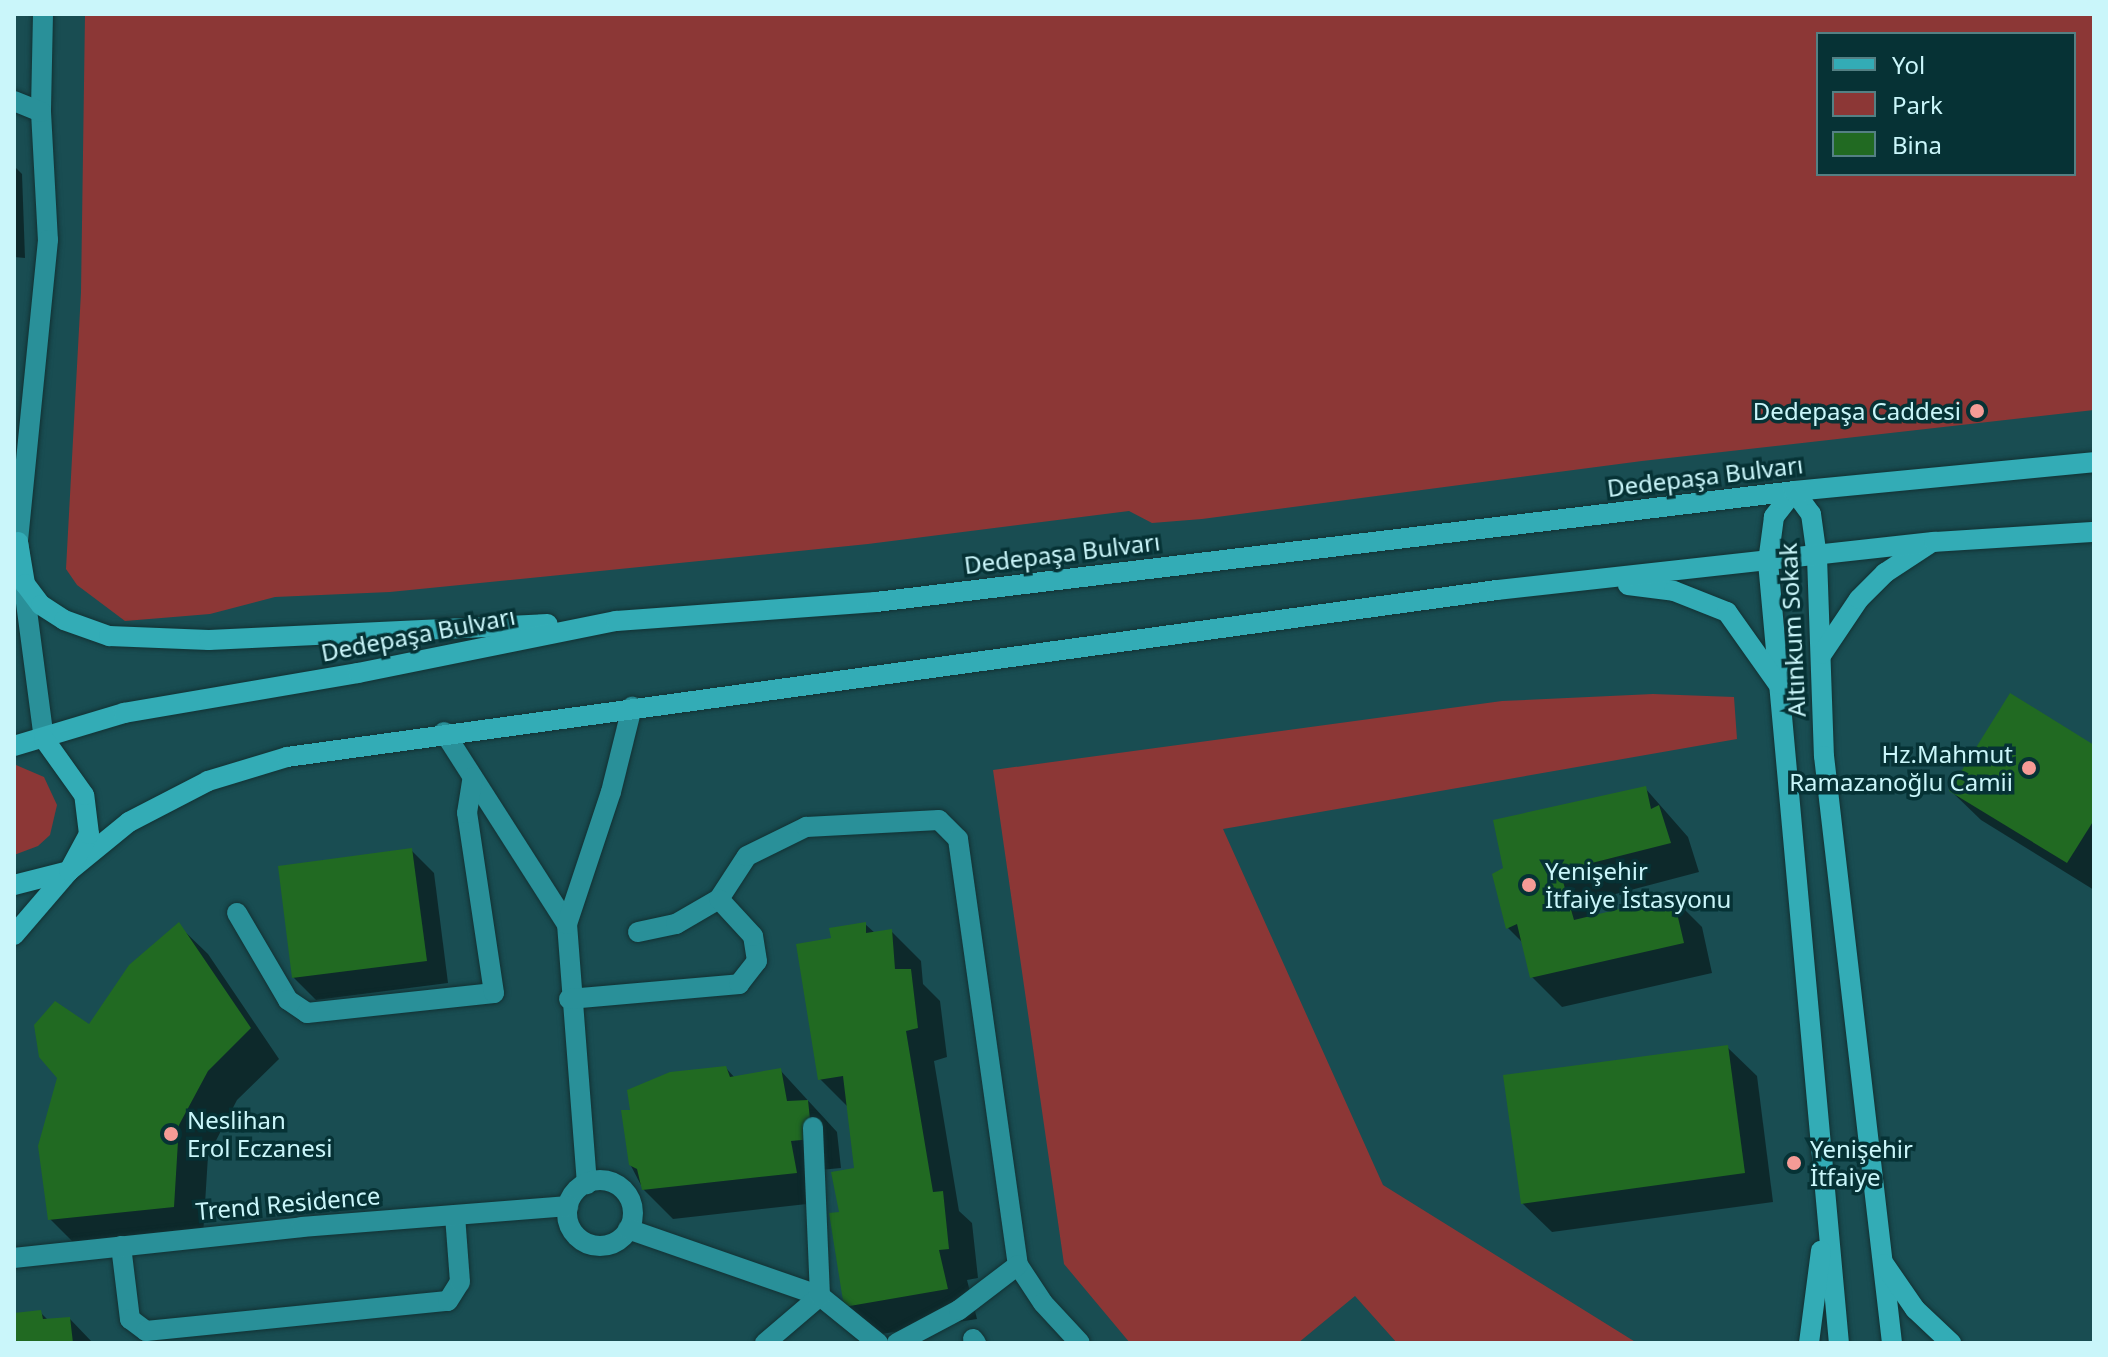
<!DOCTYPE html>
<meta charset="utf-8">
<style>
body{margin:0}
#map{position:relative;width:2108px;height:1357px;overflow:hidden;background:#194d52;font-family:"Noto Sans",sans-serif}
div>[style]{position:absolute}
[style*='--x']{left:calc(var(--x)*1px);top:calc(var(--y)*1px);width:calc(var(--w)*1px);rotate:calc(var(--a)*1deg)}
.green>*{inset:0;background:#8c3736}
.shadow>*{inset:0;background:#0007}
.building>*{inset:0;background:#216a22}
.roads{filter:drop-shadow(0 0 2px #123133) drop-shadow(0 0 2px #123133)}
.minor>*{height:20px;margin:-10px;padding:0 10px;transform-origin:10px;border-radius:10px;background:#299099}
.minor>.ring{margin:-10px;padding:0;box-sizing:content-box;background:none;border:20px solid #299099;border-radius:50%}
.major>*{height:20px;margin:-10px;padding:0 10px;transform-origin:10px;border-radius:10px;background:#33acb6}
.dots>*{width:22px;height:22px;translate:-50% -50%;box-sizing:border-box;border:4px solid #063235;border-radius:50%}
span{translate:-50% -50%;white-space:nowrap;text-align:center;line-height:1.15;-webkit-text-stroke:7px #063235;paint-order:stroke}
.poi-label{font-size:24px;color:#caf6fa}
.right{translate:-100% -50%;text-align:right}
.left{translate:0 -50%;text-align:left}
.street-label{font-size:24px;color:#caf6fa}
.frame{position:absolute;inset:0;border:16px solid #caf6fa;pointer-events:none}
.legend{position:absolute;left:1816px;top:32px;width:260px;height:144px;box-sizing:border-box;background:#063235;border:2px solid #548084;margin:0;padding:10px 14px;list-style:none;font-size:24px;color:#caf6fa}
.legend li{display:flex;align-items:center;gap:16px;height:40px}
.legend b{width:40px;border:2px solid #548084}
</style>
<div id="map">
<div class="green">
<i style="clip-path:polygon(evenodd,85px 14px,2094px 14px,2094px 410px,1642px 461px,1202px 519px,1152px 523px,1129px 511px,868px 544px,390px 592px,275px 597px,210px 614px,125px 621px,77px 585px,66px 569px,81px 292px,85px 14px,1818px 34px,2074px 34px,2074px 174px,1818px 174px,1818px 34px)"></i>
<i style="clip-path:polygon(1653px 694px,1734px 697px,1737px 739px,1223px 829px,1383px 1185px,1637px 1343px,1397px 1343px,1355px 1296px,1298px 1343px,1130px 1343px,1064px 1264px,993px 770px,1502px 701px)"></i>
<i style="clip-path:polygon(16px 765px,44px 777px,57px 805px,50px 835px,38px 846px,14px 855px)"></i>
</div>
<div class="shadow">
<i style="clip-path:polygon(14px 166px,22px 174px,25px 258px,14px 257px)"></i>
<i style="clip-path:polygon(2094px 747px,2094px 890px,1981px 820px,1951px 791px)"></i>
<i style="clip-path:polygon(1645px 788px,1688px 837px,1699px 872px,1589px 901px,1593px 918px,1673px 898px,1702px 927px,1712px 973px,1562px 1007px,1532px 977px,1524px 944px,1508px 928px,1495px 875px)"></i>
<i style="clip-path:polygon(412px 851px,434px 873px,448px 983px,316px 1000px,293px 977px)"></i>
<i style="clip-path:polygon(865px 924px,875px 933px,891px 931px,921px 961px,923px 984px,940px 1001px,947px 1057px,934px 1061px,959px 1211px,972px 1223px,978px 1278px,967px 1280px,977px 1319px,875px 1335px,846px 1306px,842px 1213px,857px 1170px,849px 1108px,820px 1079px,833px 939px)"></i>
<i style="clip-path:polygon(178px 925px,208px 954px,279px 1059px,237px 1100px,208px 1156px,203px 1236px,80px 1249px,50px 1219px,90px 1027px)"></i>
<i style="clip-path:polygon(1727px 1047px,1757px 1076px,1773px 1202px,1552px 1232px,1522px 1203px)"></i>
<i style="clip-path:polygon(726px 1068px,735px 1078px,780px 1070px,837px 1132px,841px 1168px,820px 1170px,825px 1202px,673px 1219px,643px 1189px,630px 1164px,633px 1113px)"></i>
<i style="clip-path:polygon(40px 1312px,49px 1321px,70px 1319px,93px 1343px,14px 1343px,14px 1315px)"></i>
</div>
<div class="building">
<i style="clip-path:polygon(2010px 693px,2094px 745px,2094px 820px,2067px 863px,1949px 791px)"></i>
<i style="clip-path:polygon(1646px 786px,1651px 809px,1659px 805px,1671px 843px,1560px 871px,1574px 920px,1673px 896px,1684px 943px,1530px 978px,1517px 924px,1506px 929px,1492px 874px,1503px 868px,1493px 820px)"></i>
<i style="clip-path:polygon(412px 848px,427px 961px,292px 978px,278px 866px)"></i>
<i style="clip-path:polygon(179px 922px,251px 1028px,208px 1071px,179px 1125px,174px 1207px,48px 1220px,38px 1146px,57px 1078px,39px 1057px,34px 1025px,55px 1001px,89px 1024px,129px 965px)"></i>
<i style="clip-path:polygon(866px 922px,866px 933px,892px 929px,895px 969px,911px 969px,918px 1028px,906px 1031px,933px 1192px,943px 1191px,949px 1249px,939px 1250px,948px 1289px,844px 1307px,829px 1213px,839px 1212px,831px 1172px,854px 1168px,843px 1076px,818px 1080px,796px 944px,831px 938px,829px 928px)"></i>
<i style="clip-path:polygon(1728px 1045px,1745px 1173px,1521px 1204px,1503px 1075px)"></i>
<i style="clip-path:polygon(726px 1066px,730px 1077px,781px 1068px,787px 1101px,808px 1100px,812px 1139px,791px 1141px,797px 1173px,642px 1190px,637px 1169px,629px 1165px,621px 1110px,630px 1110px,627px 1090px,670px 1072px)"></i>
<i style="clip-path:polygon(41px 1310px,43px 1319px,70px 1317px,73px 1343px,14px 1343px,14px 1313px)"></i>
</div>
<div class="roads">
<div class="minor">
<i style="--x:43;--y:14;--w:98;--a:91.2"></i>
<i style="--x:41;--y:112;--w:128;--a:86.9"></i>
<i style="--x:48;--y:240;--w:303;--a:95.7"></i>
<i style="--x:18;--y:542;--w:199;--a:82.5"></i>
<i style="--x:14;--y:101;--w:29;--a:22"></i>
<i style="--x:444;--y:732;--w:228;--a:57.4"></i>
<i style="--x:567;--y:924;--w:261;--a:85.6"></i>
<i style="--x:237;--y:913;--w:101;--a:59.6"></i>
<i style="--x:288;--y:1000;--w:23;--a:34"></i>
<i style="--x:307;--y:1013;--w:188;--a:-6.1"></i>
<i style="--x:494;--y:993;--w:182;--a:-98.5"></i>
<i style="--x:467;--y:813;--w:36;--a:-81"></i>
<i style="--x:567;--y:924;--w:139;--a:-71.6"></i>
<i style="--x:611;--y:792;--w:88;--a:-76.1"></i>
<i style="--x:638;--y:932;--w:39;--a:-12"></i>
<i style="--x:676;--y:924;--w:50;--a:-30.2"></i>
<i style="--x:719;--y:899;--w:51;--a:-56.9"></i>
<i style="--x:747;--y:856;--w:66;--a:-26.2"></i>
<i style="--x:806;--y:827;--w:133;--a:-3"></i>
<i style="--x:939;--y:820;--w:27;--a:45"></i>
<i style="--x:958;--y:839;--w:430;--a:82"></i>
<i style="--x:1018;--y:1265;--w:45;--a:56.7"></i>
<i style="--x:1043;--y:1303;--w:54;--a:47.2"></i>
<i style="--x:569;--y:999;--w:171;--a:-5"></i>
<i style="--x:739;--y:984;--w:29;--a:-52"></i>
<i style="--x:757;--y:961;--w:25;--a:-99"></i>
<i style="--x:753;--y:936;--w:50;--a:-132.6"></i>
<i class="ring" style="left:567px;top:1180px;width:46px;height:46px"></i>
<i style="--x:628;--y:1229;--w:203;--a:19.2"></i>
<i style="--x:820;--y:1296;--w:75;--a:39"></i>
<i style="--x:121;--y:1246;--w:74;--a:83"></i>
<i style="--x:130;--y:1319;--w:20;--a:37"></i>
<i style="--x:146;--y:1331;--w:303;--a:-5.7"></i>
<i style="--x:448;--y:1301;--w:22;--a:-58"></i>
<i style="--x:460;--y:1282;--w:67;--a:-94.3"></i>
<i style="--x:14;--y:1258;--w:290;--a:-6.1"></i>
<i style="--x:302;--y:1227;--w:267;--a:-4.5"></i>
<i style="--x:973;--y:1339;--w:5;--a:53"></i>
<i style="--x:765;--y:1343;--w:72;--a:-40.5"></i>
<i style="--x:820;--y:1296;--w:169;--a:-92.4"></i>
<i style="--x:897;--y:1343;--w:70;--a:-28"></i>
<i style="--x:959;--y:1310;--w:74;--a:-37.3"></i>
</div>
<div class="major">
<i style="--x:1794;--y:491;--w:33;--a:128"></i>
<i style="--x:1774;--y:517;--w:45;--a:97.6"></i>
<i style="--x:1768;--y:562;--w:784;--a:84.81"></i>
<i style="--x:1794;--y:491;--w:29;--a:54"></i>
<i style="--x:1811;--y:514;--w:43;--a:82.1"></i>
<i style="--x:1817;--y:557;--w:199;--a:88"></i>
<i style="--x:1824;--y:756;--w:591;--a:83.39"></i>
<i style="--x:18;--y:542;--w:43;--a:80.5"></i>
<i style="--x:25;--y:584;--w:26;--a:53"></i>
<i style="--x:41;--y:605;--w:27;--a:33"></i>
<i style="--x:64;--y:620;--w:48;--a:19.6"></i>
<i style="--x:109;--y:636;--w:100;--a:2.3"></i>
<i style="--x:209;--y:640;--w:339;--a:-2.7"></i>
<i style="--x:1628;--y:585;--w:46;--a:7.4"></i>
<i style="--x:1674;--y:591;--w:57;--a:21.6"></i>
<i style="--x:1727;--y:612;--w:88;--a:54.7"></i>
<i style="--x:1822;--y:654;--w:66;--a:-56.1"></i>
<i style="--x:1859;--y:599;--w:37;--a:-45"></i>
<i style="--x:1885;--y:573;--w:53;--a:-33.4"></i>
<i style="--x:14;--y:746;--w:115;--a:-16.7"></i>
<i style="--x:124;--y:713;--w:237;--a:-9.7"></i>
<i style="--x:358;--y:673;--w:263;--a:-11.4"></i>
<i style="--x:616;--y:621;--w:261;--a:-4.2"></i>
<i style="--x:876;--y:602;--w:925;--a:-6.89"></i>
<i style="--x:1794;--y:491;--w:301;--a:-5.5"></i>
<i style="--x:14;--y:885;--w:57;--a:-14.3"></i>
<i style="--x:69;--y:871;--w:77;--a:-39.2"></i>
<i style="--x:129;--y:822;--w:89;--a:-27.4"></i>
<i style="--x:208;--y:781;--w:83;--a:-16.9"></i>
<i style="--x:287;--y:757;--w:1221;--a:-7.86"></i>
<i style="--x:1497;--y:590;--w:440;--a:-6.3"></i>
<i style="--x:1934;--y:542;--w:160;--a:-3.6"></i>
<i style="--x:14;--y:935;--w:84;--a:-49.3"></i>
<i style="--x:69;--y:871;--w:42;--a:-61.6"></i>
<i style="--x:89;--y:834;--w:39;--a:-97"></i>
<i style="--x:84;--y:795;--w:69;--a:-125.5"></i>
<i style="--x:1884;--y:1264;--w:55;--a:55.4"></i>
<i style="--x:1915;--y:1309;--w:50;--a:43.4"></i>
<i style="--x:1809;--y:1343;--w:93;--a:-82.6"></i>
</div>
</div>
<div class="dots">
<i style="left:1977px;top:411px;background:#f59b96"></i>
<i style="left:2029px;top:768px;background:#f59b96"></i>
<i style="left:1529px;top:885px;background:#f59b96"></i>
<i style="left:171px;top:1134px;background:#f59b96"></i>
<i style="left:1794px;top:1163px;background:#f59b96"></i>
</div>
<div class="poi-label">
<span class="right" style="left:1961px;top:411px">Dedepaşa Caddesi</span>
<span class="right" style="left:2013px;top:768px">Hz.Mahmut<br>Ramazanoğlu Camii</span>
<span class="left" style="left:1545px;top:885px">Yenişehir<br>İtfaiye İstasyonu</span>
<span class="left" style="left:187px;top:1134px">Neslihan<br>Erol Eczanesi</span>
<span class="left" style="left:1810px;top:1163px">Yenişehir<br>İtfaiye</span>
</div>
<div class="street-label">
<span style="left:1705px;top:476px;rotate:-7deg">Dedepaşa Bulvarı</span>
<span style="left:1062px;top:553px;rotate:-7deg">Dedepaşa Bulvarı</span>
<span style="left:1792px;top:630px;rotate:-93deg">Altınkum Sokak</span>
<span style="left:418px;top:634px;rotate:-11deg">Dedepaşa Bulvarı</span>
<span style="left:288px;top:1203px;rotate:-5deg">Trend Residence</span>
</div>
<div class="frame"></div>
<ul class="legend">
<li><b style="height:10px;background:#33acb6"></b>Yol</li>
<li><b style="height:22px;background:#8c3736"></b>Park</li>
<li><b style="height:22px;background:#216a22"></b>Bina</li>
</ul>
</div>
